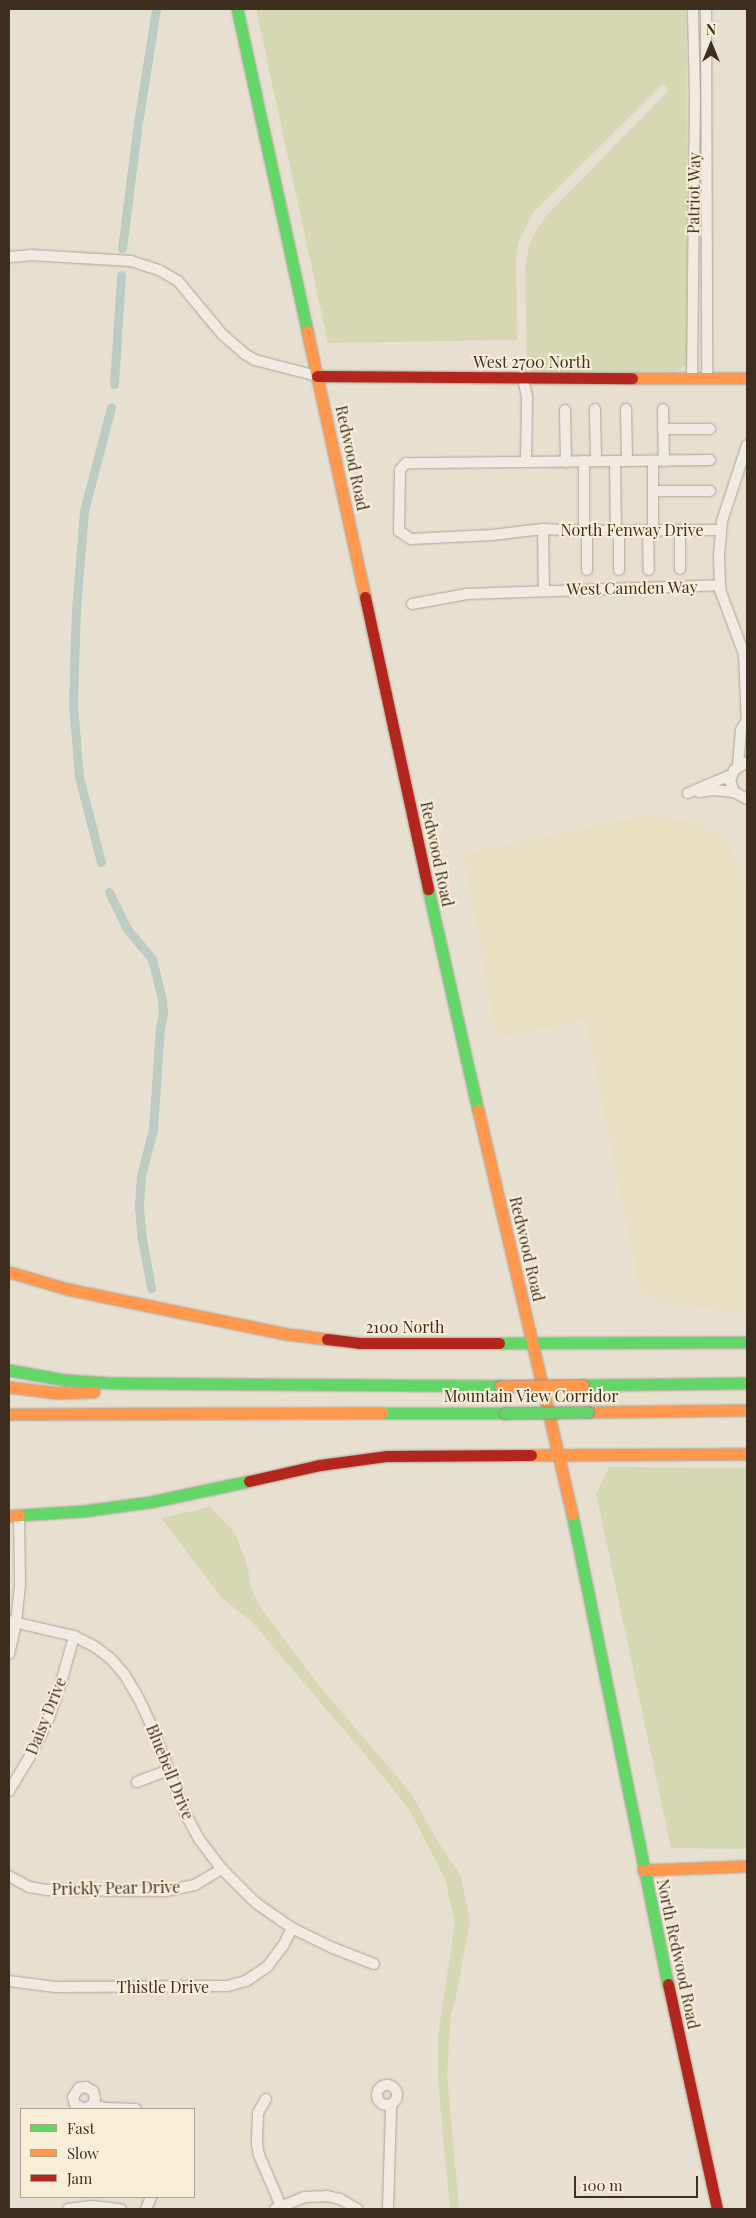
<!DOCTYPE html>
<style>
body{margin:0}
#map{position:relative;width:756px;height:2218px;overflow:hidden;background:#e7e0d1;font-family:"Playfair Display",serif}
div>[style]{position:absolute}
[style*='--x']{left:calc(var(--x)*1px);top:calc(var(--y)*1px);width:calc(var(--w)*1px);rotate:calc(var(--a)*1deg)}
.farmland>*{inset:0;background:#e6dfc2}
.green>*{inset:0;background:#d6d7b3}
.canal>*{height:9px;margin:-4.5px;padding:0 4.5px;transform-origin:4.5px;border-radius:4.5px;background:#bcccc2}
.roads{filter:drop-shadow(0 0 1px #ada599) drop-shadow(0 0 1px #ada599)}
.street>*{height:10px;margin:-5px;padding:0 5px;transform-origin:5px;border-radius:5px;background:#efebe3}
.street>.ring{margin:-5px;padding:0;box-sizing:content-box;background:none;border:10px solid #efebe3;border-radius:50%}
.fast>*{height:11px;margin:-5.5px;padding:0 5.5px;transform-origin:5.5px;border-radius:5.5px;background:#63d668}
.slow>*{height:11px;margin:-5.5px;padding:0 5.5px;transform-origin:5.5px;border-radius:5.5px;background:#ff974d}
.jam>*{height:11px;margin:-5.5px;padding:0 5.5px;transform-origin:5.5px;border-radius:5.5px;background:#b3261e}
.bridges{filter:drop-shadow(0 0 1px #928b80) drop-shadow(0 0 1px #928b80)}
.fast-bridge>*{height:11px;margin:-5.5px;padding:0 5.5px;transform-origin:5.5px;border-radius:5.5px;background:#63d668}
.slow-bridge>*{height:11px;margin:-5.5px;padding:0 5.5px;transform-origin:5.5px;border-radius:5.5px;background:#ff974d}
span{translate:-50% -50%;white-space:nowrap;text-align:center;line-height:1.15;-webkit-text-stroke:4px #f7eed8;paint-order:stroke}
.street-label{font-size:16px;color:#3d2e20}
.frame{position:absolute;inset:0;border:10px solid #3d2e20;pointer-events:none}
.legend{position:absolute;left:20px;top:2108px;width:175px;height:90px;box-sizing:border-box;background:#f7eed8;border:1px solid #ada18e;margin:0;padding:6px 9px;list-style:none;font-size:15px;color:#3d2e20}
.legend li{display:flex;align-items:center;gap:10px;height:25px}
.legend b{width:25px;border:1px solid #ada18e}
.north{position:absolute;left:686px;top:20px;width:50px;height:50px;-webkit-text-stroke:4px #f7eed8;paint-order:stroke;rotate:0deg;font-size:14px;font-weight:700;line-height:20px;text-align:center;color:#3d2e20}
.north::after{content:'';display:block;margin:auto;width:18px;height:22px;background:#3d2e20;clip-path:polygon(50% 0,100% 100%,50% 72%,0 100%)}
.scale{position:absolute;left:574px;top:2176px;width:124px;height:22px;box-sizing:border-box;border:2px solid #3d2e20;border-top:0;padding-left:6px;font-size:15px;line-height:18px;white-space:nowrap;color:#3d2e20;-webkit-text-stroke:4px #f7eed8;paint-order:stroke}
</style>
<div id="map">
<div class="farmland">
<i style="clip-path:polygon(647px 815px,693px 822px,724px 837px,747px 888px,747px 1313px,659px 1302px,649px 1297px,640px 1288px,586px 1019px,497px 1038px,464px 854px)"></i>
</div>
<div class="green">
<i style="clip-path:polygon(256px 9px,686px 9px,688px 360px,686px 365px,677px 371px,532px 373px,527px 366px,525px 266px,529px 246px,535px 232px,546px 216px,669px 90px,663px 84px,533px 213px,519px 241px,516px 257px,517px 340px,328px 343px)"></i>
<i style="clip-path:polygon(609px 1467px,747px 1468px,747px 1849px,671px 1848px,596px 1494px)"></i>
<i style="clip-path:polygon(210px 1507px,235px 1533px,247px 1564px,251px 1589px,263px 1611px,322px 1689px,411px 1793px,438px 1842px,461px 1876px,470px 1921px,455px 2002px,451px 2012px,447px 2075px,459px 2209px,450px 2209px,438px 2081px,438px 2036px,455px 1923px,445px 1879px,409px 1809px,367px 1757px,252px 1622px,221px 1597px,161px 1518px)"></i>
</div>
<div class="canal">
<i style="--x:138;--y:123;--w:115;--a:-81"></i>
<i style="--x:122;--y:248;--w:120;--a:-82.8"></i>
<i style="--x:114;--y:384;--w:109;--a:-86.3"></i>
<i style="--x:101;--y:862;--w:88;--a:-104.5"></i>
<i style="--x:79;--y:777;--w:73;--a:-94.7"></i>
<i style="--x:73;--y:704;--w:95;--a:-88.2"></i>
<i style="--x:76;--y:609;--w:98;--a:-85.3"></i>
<i style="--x:84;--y:511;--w:107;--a:-75.4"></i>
<i style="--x:109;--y:892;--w:41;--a:64.1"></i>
<i style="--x:127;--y:929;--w:39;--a:50"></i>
<i style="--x:152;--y:959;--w:41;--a:76"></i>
<i style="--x:162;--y:999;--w:15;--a:86"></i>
<i style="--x:163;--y:1014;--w:13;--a:103"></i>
<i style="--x:160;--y:1027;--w:103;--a:93.9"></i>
<i style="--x:153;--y:1130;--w:47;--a:104.9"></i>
<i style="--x:141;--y:1175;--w:32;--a:94"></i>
<i style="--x:139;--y:1207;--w:32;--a:85"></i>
<i style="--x:142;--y:1239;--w:50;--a:79.6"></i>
</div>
<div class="roads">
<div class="street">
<i style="--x:706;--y:9;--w:367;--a:89.8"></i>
<i style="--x:9;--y:257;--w:21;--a:-5"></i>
<i style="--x:30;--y:255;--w:101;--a:3.4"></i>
<i style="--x:131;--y:261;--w:29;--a:18"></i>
<i style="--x:159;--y:270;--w:22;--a:30"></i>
<i style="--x:178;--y:281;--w:69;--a:50.3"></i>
<i style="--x:222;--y:334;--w:30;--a:41"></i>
<i style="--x:245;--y:354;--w:12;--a:31"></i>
<i style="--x:255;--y:360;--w:64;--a:14.5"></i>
<i style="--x:692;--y:377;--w:277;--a:-89.4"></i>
<i style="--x:695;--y:100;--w:91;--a:-91.3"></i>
<i style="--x:523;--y:379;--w:18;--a:77"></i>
<i style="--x:527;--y:397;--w:64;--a:90.9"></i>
<i style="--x:595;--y:409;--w:52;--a:88.9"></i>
<i style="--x:626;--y:409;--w:52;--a:88.9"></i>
<i style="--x:663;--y:409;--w:52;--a:88.9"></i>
<i style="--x:565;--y:410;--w:52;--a:88.9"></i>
<i style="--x:663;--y:429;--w:47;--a:0"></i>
<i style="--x:747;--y:445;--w:80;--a:108.2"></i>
<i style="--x:722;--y:521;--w:35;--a:95"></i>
<i style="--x:719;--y:556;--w:34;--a:88"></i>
<i style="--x:720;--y:590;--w:68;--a:69.4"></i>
<i style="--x:744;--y:654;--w:73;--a:87.6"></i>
<i style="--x:710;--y:460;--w:304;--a:179.4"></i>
<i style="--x:406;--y:463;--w:9;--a:131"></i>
<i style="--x:400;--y:470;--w:61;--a:90.9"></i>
<i style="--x:399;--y:531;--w:14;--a:34"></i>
<i style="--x:411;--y:539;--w:81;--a:-2.8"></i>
<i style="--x:492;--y:535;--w:51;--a:-6.7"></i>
<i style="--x:543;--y:529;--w:41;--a:2.8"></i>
<i style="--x:584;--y:531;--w:137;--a:-0.4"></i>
<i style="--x:584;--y:461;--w:70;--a:90"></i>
<i style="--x:615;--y:461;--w:70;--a:89.2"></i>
<i style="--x:653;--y:491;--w:57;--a:0"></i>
<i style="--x:543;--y:529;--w:61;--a:89.1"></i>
<i style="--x:653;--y:530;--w:69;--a:-90"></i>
<i style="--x:680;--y:530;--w:39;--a:90"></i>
<i style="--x:648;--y:531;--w:39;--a:89"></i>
<i style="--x:587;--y:570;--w:39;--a:-90"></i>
<i style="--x:619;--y:570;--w:39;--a:-90"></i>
<i style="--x:412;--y:604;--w:56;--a:-10.3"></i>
<i style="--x:467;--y:594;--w:253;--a:-2"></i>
<i style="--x:747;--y:762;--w:15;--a:148"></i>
<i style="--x:734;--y:770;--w:12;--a:110"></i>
<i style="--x:730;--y:781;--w:12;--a:70"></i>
<i style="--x:734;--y:792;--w:15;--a:28"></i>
<i style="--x:738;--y:765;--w:35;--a:-85"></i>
<i style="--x:741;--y:730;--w:9;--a:-58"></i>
<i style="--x:699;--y:792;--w:15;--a:-8"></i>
<i style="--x:714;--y:790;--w:20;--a:6"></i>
<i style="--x:688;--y:793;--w:47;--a:-22.7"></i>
<i style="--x:9;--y:1621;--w:67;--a:13"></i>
<i style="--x:74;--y:1636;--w:22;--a:27"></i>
<i style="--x:94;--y:1646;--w:21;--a:37"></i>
<i style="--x:111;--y:1659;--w:20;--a:49"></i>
<i style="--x:124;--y:1674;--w:27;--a:59"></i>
<i style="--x:138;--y:1697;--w:38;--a:65"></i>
<i style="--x:154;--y:1731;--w:85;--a:69.4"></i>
<i style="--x:184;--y:1811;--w:32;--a:62"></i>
<i style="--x:199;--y:1839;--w:38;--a:53"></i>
<i style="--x:222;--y:1869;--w:48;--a:45"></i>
<i style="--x:256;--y:1903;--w:44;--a:34.8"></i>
<i style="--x:292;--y:1928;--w:46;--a:26"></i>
<i style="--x:333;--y:1948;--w:44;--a:21.3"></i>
<i style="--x:9;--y:1654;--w:32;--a:-77"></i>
<i style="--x:16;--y:1623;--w:39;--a:-84"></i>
<i style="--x:20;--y:1584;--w:69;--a:-90.8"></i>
<i style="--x:137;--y:1782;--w:34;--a:-21"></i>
<i style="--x:9;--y:1791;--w:39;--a:-59"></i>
<i style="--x:29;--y:1758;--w:39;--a:-63"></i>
<i style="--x:47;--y:1723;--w:42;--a:-70.7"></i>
<i style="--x:61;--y:1683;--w:49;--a:-74.5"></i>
<i style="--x:9;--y:1876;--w:23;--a:29"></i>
<i style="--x:29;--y:1887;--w:18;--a:9"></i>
<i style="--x:47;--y:1890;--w:119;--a:0.5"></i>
<i style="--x:166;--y:1891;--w:30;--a:-12"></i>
<i style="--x:195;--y:1885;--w:31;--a:-31"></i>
<i style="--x:9;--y:1981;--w:47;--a:7.3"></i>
<i style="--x:56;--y:1987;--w:172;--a:-0.3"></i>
<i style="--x:228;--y:1986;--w:19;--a:-16"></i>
<i style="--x:246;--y:1981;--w:25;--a:-34"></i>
<i style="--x:267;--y:1967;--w:26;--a:-53"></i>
<i style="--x:283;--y:1946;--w:20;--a:-63"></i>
<i class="ring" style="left:377px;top:2085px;width:10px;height:10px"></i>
<i style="--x:266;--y:2099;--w:16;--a:120"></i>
<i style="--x:258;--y:2113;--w:31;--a:92"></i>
<i style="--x:257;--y:2144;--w:11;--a:80"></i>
<i style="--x:259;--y:2155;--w:56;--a:66.7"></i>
<i style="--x:93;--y:2105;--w:12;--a:14"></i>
<i style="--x:105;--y:2108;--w:31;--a:2"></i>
<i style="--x:84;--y:2109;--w:10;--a:-151"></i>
<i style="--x:75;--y:2104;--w:7;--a:-106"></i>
<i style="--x:73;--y:2097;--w:11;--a:-56"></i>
<i style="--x:79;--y:2088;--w:7;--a:-8"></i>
<i style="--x:86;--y:2087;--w:8;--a:30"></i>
<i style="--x:93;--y:2091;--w:7;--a:74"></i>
<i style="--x:95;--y:2098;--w:7;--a:106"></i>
<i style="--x:93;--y:2105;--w:10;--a:156"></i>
<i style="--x:68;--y:2209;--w:23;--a:-7"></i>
<i style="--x:91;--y:2206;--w:30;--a:6"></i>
<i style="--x:146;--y:2209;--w:13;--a:-67"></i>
<i style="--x:275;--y:2209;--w:31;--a:-22"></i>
<i style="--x:304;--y:2197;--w:23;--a:-2"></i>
<i style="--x:327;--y:2196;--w:13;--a:13"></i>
<i style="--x:340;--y:2199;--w:20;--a:30"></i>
<i style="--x:388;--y:2209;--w:104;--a:-88.3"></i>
</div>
<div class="fast">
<i style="--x:237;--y:9;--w:330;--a:77.7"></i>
<i style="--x:428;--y:889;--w:227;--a:77.3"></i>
<i style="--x:499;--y:1343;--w:248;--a:-0.2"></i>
<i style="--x:9;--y:1370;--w:57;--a:10.1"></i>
<i style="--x:65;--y:1380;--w:47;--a:3.7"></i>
<i style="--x:112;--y:1383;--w:388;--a:0.4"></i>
<i style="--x:583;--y:1385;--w:164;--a:-0.7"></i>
<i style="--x:382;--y:1413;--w:123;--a:0"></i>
<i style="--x:572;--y:1514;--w:480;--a:78.5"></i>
<i style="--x:19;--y:1515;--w:64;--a:-3.6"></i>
<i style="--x:83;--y:1511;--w:68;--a:-7.7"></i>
<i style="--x:150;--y:1502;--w:101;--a:-12"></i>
</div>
<div class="slow">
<i style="--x:307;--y:331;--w:272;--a:77.7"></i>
<i style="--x:632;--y:378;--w:115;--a:0"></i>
<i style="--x:478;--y:1110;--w:415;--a:76.9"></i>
<i style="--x:9;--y:1272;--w:60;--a:16.3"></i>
<i style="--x:67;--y:1289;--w:225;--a:11.6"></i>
<i style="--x:287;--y:1334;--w:40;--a:7.1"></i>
<i style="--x:9;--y:1387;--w:49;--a:7"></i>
<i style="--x:58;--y:1393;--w:36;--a:-2"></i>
<i style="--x:588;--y:1412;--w:159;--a:-0.7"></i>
<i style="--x:9;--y:1414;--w:373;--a:-0.2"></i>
<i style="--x:531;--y:1455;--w:216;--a:-0.3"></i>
<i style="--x:9;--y:1516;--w:10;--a:-6"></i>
<i style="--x:643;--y:1870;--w:104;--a:-2.2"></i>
</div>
<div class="jam">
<i style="--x:317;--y:376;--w:315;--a:0.4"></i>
<i style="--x:365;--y:597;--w:299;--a:77.8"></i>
<i style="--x:327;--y:1339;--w:32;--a:7"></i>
<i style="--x:359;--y:1343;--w:140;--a:0"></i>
<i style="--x:249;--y:1481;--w:73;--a:-12.7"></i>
<i style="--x:320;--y:1465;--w:68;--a:-7.7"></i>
<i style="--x:387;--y:1456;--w:144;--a:-0.4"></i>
<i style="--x:668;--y:1984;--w:230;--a:77.7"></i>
</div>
</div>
<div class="bridges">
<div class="fast-bridge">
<i style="--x:505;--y:1413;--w:83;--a:-0.7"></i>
</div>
<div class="slow-bridge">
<i style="--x:500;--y:1386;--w:83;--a:-0.7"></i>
</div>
</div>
<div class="street-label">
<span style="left:694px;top:193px;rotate:-89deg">Patriot Way</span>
<span style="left:532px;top:362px">West 2700 North</span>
<span style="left:352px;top:458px;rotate:78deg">Redwood Road</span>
<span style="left:632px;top:530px">North Fenway Drive</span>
<span style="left:632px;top:588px;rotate:-1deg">West Camden Way</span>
<span style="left:437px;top:854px;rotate:78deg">Redwood Road</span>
<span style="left:527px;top:1249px;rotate:77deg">Redwood Road</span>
<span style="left:405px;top:1327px">2100 North</span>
<span style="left:531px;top:1396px">Mountain View Corridor</span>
<span style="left:46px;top:1716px;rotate:-68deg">Daisy Drive</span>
<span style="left:170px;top:1772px;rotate:68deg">Bluebell Drive</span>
<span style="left:116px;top:1888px;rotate:-1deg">Prickly Pear Drive</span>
<span style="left:678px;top:1954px;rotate:78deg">North Redwood Road</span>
<span style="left:163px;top:1987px">Thistle Drive</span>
</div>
<div class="frame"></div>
<ul class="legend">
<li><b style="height:6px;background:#63d668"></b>Fast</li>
<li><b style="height:6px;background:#ff974d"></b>Slow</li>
<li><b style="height:6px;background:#b3261e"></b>Jam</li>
</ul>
<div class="north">N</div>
<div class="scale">100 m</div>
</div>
